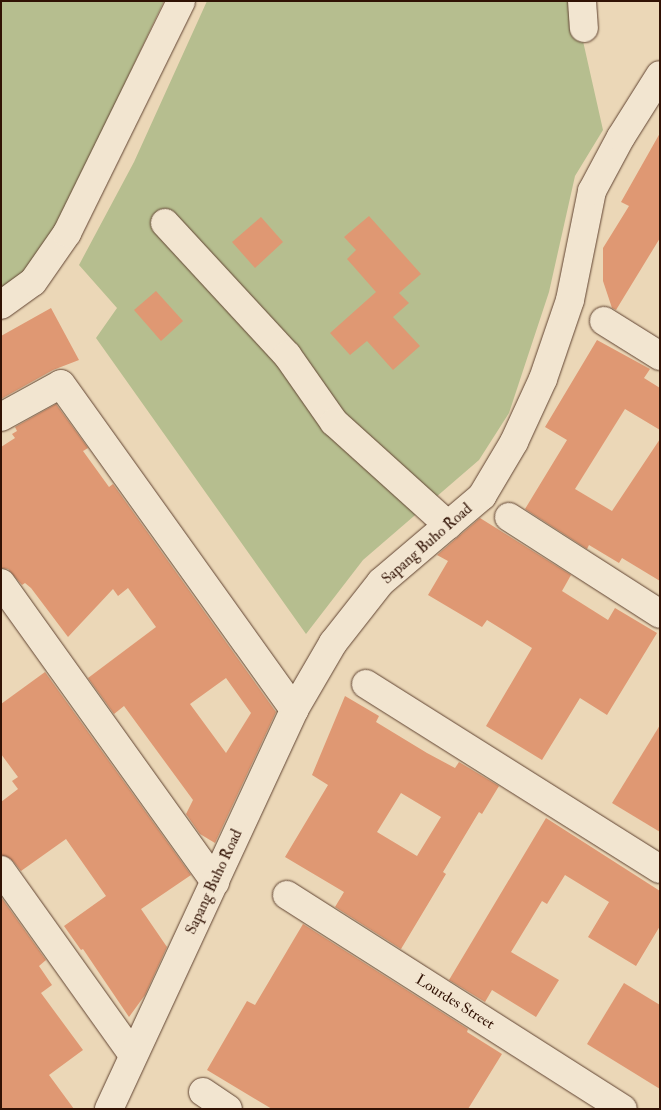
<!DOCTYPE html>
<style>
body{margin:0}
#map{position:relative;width:661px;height:1110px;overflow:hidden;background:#ebd7b7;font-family:"IM FELL Double Pica",serif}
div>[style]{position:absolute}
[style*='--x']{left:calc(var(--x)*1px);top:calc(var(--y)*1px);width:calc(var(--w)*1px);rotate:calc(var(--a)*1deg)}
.green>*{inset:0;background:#b6be8f}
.building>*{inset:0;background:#df9873}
.roads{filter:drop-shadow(0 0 1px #604331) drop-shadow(0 0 1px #604331)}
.minor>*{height:28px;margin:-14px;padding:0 14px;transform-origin:14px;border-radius:14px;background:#f2e5d0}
span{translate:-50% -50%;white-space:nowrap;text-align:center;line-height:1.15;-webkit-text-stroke:4px #f2e5d0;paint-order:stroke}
.street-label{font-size:15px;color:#311204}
.frame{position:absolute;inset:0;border:2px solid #311204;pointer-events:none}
</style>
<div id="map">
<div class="green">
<i style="clip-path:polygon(1px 1px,164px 1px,45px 251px,1px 296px)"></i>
<i style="clip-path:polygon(207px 1px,574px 1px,603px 130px,575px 176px,549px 292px,509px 413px,479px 460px,363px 560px,306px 634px,96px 338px,117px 308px,79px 265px,134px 162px)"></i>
</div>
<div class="building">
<i style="clip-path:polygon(660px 133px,660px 238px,616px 310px,612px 308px,603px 281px,603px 248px,629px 206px,621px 202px)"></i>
<i style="clip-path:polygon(369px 216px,421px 274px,399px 293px,409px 303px,393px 317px,420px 346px,393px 370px,367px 341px,350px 355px,330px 333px,376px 292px,347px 259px,356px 250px,344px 237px)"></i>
<i style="clip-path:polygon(261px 217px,283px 242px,255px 268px,232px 242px)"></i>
<i style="clip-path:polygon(156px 291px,183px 321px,161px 341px,134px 310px)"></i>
<i style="clip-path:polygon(51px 308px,79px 360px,53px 370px,1px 399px,1px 336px)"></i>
<i style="clip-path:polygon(597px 340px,650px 369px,644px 378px,660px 388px,660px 430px,625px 409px,575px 489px,612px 511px,660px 439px,660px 581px,622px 558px,619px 563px,589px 545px,587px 549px,525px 509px,567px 440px,545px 427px)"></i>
<i style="clip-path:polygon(evenodd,56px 404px,88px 448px,83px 451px,109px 487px,113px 484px,276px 712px,215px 843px,200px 834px,186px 814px,193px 800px,124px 706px,114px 714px,88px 678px,156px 627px,128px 588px,118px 596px,113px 589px,68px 637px,31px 588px,25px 583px,22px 585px,8px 569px,1px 568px,1px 447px,15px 438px,12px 434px,17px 431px,15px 427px,56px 404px,226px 678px,251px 713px,226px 753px,190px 704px,226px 678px)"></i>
<i style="clip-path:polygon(480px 518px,571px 575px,562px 591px,608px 620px,615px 608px,657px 633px,607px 715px,580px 698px,542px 760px,486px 726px,532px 648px,487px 620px,482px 627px,428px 595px,448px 561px,437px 555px)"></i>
<i style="clip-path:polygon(45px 672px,191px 875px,141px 909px,167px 947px,145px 995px,129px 1017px,83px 949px,81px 950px,64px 926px,106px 896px,66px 839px,21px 871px,13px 861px,1px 855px,1px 802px,18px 789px,12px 781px,18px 777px,1px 754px,1px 704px)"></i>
<i style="clip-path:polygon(evenodd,345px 696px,379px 716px,376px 722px,427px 753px,455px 768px,459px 762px,499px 786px,482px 814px,479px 812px,443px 872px,446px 874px,401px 949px,335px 907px,344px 892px,285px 857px,328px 785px,312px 775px,345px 696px,401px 793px,441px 817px,417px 856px,377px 832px,401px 793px)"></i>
<i style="clip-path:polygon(660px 725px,660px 832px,612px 803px)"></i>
<i style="clip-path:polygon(546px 818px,660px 891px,660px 926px,636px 966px,588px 937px,609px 902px,565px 875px,547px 904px,542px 901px,511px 952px,559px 980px,536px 1017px,492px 990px,485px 1002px,449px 980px)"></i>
<i style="clip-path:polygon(1px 897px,46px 960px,39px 966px,52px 985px,41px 993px,83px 1050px,49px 1075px,74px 1109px,1px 1109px)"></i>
<i style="clip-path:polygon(303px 924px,468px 1029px,467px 1032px,502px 1054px,468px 1109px,272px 1109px,207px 1070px,247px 1001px,255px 1005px)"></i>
<i style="clip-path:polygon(624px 983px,660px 1005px,660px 1089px,587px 1044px)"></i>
</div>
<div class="roads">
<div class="minor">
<i style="--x:582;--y:1;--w:27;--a:86"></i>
<i style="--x:165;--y:223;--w:180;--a:47.3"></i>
<i style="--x:287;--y:355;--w:82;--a:55"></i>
<i style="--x:334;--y:422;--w:154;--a:42.1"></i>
<i style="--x:1;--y:305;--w:39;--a:-36"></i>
<i style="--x:33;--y:282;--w:60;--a:-55.2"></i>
<i style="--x:67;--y:233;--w:258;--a:-63.8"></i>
<i style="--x:604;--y:321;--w:66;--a:32"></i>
<i style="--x:1;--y:417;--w:68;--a:-28.8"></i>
<i style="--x:61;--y:384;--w:401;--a:54.4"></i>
<i style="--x:509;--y:517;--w:179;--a:32.7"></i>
<i style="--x:1;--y:583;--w:368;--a:54.4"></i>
<i style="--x:366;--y:684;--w:347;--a:32.2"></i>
<i style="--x:1;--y:870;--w:227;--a:54.5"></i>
<i style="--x:287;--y:895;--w:398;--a:32.5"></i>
<i style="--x:203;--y:1092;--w:30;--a:34"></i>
<i style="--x:109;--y:1109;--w:440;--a:-65.1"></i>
<i style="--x:294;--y:710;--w:78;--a:-59.8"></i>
<i style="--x:333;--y:643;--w:78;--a:-51.8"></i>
<i style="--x:381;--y:582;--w:133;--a:-40.4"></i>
<i style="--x:482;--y:496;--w:63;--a:-59.3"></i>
<i style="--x:514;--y:442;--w:69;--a:-65.3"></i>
<i style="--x:543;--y:379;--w:83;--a:-71.1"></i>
<i style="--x:570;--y:300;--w:111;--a:-78.6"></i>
<i style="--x:592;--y:191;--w:61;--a:-61.8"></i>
<i style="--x:621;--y:137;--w:73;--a:-57.8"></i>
</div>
</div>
<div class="street-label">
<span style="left:427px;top:544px;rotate:-41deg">Sapang Buho Road</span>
<span style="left:214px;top:882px;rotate:-65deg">Sapang Buho Road</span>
<span style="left:455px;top:1002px;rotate:32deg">Lourdes Street</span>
</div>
<div class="frame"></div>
</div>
